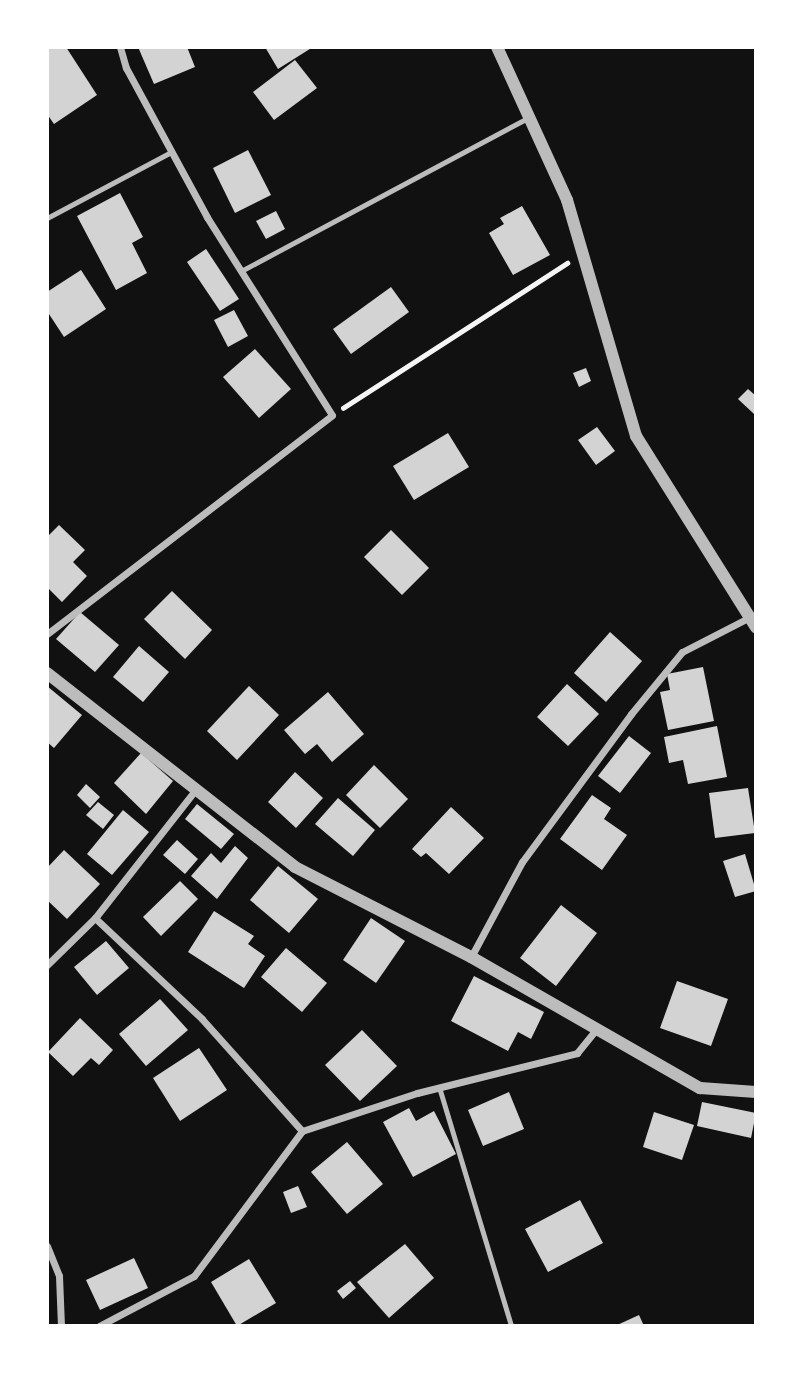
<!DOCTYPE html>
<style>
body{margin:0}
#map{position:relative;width:803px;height:1373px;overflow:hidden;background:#111;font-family:Poppins,sans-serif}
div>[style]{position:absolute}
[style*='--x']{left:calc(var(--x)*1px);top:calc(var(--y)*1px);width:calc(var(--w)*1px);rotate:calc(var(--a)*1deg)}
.building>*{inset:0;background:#d3d3d3}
.path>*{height:4.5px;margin:-2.25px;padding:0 2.25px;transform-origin:2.25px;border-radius:2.25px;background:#f5f5f5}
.service>*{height:5px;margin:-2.5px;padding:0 2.5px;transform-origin:2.5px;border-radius:2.5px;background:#bcbcbc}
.minor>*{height:7px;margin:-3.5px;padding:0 3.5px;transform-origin:3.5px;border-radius:3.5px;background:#bcbcbc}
.tertiary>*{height:12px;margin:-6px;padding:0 6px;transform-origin:6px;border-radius:6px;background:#bcbcbc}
span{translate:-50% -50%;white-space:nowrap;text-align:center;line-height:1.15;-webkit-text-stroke:7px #fff;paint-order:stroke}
.frame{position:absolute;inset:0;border:49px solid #fff;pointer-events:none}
</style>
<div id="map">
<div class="building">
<i style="clip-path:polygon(47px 47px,66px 47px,97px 95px,54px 124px,47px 114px)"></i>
<i style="clip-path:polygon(138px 47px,187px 47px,195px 67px,154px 84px)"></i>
<i style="clip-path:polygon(265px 47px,313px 47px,278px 69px)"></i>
<i style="clip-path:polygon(295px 60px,317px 88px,274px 120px,253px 92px)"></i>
<i style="clip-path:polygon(248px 150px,271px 195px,235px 213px,213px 168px)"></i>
<i style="clip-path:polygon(120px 193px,143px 237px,132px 243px,147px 273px,116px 290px,77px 216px)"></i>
<i style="clip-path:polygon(522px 206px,550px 255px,513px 275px,489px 233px,504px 224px,500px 218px)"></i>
<i style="clip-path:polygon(276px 211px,285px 229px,266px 239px,256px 221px)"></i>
<i style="clip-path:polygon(206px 249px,239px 299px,220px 311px,187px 262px)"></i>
<i style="clip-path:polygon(81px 270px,106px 309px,64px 337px,47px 311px,47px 292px)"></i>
<i style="clip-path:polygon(391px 287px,409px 312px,351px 354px,333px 329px)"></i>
<i style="clip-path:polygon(234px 310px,248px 336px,228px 347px,214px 320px)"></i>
<i style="clip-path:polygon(255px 349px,291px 389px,259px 418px,223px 377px)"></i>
<i style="clip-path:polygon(586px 368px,591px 381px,579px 387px,573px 373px)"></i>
<i style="clip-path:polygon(748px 389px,756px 396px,754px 414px,738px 399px)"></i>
<i style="clip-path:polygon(597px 427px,615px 451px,596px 465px,578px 440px)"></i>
<i style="clip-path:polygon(448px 433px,469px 467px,414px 500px,393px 466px)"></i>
<i style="clip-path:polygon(59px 525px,85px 550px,73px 562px,87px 576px,62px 602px,47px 587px,47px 537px)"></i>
<i style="clip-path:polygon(391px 530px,429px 568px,402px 595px,364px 557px)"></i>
<i style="clip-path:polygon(172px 591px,212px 630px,185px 659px,144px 619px)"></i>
<i style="clip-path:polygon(80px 612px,119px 645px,95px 672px,56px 639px)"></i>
<i style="clip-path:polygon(610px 632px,642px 661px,606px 702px,574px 673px)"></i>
<i style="clip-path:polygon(139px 646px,169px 672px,143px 702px,113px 677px)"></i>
<i style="clip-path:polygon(703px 667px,714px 721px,668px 730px,660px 692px,670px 690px,667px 674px)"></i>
<i style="clip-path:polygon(567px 684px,599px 714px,568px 746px,537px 717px)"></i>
<i style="clip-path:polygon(47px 686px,82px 715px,54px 748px,47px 742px)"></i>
<i style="clip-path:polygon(249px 686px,279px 715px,237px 760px,207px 731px)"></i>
<i style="clip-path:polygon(328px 692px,364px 734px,332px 762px,317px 744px,305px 754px,284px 730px)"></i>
<i style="clip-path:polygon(717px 726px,727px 777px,688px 784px,683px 760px,669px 763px,664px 737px)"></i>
<i style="clip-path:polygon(629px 736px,651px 753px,620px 793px,598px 776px)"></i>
<i style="clip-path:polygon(141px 753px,173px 781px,146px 814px,114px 783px)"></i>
<i style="clip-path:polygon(374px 765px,408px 799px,380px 828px,346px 795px)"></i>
<i style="clip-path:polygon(295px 772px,323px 798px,296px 828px,268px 802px)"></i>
<i style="clip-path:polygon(86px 784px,100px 797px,90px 808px,77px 795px)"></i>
<i style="clip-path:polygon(748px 788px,755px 833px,715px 838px,709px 793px)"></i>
<i style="clip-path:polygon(592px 795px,611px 808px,604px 819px,627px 835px,602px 870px,560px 839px)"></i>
<i style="clip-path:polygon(338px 798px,375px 830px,353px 856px,315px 824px)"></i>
<i style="clip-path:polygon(98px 802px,114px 815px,103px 829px,86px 815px)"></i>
<i style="clip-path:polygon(197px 804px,234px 834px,221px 849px,185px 819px)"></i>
<i style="clip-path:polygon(451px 807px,484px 838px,449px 874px,426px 853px,421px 857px,412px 849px)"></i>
<i style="clip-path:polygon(123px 810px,149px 832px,112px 875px,87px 854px)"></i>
<i style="clip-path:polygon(177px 840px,198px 859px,185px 874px,163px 855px)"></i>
<i style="clip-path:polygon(235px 846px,248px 858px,217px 899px,191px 876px,211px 853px,221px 863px)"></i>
<i style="clip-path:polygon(64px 850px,100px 884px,67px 919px,47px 900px,47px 868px)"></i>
<i style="clip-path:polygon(745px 854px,756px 891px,735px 897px,723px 861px)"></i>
<i style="clip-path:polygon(278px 866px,318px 899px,289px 933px,250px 900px)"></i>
<i style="clip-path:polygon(180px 881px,198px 899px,161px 936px,143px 917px)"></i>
<i style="clip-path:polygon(561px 905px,597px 933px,556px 986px,520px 958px)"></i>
<i style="clip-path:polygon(214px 911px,254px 936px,248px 944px,265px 956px,244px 988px,188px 952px)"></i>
<i style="clip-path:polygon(371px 918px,405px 941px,376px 983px,343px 960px)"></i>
<i style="clip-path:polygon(106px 941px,129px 968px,97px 995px,74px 967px)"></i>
<i style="clip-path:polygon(286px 948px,327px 983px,302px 1012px,261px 977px)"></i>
<i style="clip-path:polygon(474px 976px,544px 1012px,531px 1039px,518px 1032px,508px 1051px,451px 1021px)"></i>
<i style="clip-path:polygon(677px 981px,728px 999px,711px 1046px,660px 1028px)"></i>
<i style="clip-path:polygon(160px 999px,188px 1030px,146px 1066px,119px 1034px)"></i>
<i style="clip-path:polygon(80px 1018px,113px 1050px,99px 1065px,91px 1058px,73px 1076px,48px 1052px)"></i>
<i style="clip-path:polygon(362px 1030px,397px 1066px,360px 1101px,325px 1065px)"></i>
<i style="clip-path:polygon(199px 1048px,227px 1090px,180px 1121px,153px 1078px)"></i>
<i style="clip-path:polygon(509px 1092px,524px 1129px,483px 1146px,468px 1110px)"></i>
<i style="clip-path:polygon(702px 1102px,756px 1113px,751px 1138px,697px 1126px)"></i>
<i style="clip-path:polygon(409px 1108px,416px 1121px,434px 1111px,456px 1154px,413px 1177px,383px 1122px)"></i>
<i style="clip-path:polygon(654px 1112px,694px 1125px,682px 1160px,643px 1147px)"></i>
<i style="clip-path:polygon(347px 1142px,383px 1184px,347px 1214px,311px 1172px)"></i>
<i style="clip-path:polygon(298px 1186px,307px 1207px,291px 1213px,283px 1192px)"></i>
<i style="clip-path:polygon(580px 1200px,603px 1243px,548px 1272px,525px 1229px)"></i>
<i style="clip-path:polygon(405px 1244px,434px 1278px,389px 1318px,357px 1282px)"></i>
<i style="clip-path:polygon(134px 1258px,148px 1288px,100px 1310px,86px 1280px)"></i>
<i style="clip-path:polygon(249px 1259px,276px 1303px,237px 1326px,211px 1282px)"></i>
<i style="clip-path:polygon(350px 1281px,356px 1288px,343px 1299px,337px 1291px)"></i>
<i style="clip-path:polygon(639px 1315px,644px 1326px,615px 1326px)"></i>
</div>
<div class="path">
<i style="--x:343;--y:408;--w:267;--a:-32.9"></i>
</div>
<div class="service">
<i style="--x:47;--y:218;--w:140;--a:-28"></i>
<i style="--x:241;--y:271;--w:325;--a:-28.1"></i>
<i style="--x:439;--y:1087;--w:250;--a:73.2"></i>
</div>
<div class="minor">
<i style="--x:47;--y:634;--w:359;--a:-37.5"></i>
<i style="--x:332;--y:415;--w:234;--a:-122.3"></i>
<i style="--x:207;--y:217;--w:170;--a:-118.5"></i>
<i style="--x:126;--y:68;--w:22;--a:-106"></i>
<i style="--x:95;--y:918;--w:147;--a:43.3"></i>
<i style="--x:202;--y:1019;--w:150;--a:48.2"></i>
<i style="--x:471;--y:957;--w:108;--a:-61.8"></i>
<i style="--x:522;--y:862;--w:184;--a:-53.6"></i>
<i style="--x:631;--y:714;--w:80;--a:-50.6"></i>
<i style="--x:682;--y:652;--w:76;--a:-27.2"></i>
<i style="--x:47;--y:965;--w:67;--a:-44.4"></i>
<i style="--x:95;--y:918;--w:164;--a:-51.9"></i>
<i style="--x:47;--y:1246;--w:32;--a:68"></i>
<i style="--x:59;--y:1276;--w:50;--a:87.7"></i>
<i style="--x:99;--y:1326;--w:107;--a:-27.8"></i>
<i style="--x:194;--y:1276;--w:181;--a:-53.3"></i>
<i style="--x:302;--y:1131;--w:121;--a:-18.3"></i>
<i style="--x:417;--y:1093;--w:165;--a:-14"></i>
<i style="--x:577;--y:1053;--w:28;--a:-51"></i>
</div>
<div class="tertiary">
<i style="--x:497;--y:47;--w:168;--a:65.4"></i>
<i style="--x:567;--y:200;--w:246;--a:73.7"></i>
<i style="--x:636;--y:436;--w:226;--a:57.9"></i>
<i style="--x:47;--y:673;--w:315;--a:38"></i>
<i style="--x:295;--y:867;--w:198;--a:27.1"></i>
<i style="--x:471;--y:957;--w:264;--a:29.8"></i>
<i style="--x:700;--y:1088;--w:56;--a:4.1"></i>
</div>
<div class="frame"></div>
</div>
